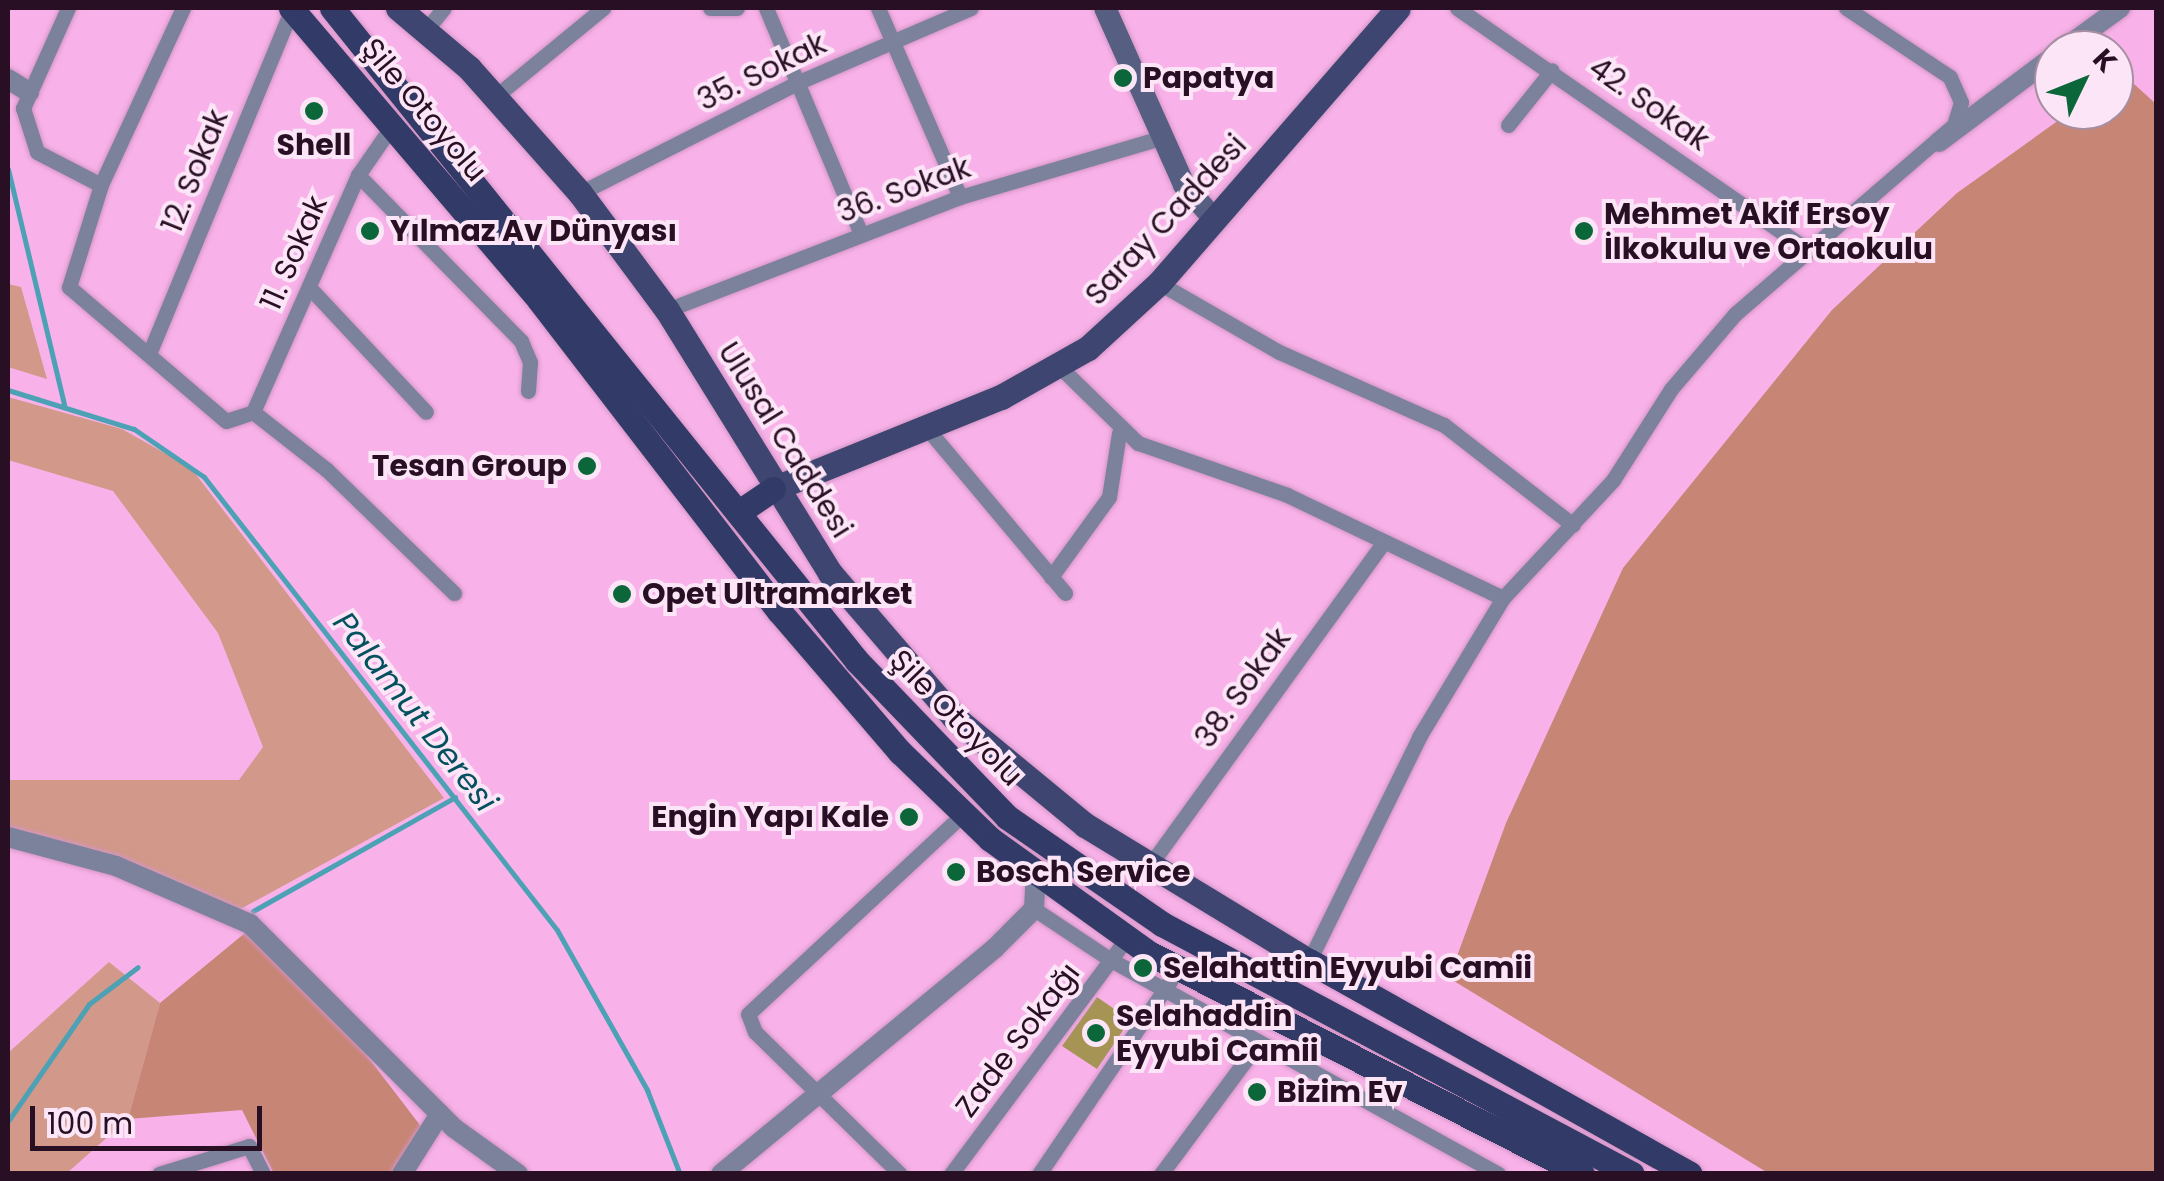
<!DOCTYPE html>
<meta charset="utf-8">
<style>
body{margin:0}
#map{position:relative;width:2164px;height:1181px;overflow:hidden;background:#f8b2e9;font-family:Poppins,sans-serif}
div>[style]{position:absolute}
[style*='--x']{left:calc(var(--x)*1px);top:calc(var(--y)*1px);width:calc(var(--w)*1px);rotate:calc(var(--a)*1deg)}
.green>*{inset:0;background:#d29889}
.forest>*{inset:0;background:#c78575}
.stream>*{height:5px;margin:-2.5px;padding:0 2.5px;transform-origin:2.5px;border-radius:2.5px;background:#4da1b4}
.building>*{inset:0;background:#a69455}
.roads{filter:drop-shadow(0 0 2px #d395c5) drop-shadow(0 0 2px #d395c5)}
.minor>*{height:15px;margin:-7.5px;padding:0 7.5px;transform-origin:7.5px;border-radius:7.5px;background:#7c829b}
.tertiary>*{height:20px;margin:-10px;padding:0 10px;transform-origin:10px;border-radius:10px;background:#7c829b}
.secondary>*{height:22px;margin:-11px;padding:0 11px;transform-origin:11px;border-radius:11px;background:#565e82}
.primary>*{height:25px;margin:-12.5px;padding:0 12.5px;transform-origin:12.5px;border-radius:12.5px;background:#3d4570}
.trunk>*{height:25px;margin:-12.5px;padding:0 12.5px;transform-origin:12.5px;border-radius:12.5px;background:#323a68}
.dots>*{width:28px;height:28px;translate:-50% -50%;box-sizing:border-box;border:5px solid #fbe5f6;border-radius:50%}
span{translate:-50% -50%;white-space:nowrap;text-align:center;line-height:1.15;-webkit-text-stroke:8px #fbe5f6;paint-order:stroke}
.street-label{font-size:30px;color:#280f23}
.poi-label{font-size:30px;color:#280f23;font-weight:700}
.left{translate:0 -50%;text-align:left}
.right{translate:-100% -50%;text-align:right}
.water-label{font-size:32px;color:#03515f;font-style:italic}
.frame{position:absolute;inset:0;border:10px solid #280f23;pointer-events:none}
.north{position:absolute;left:2034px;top:30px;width:100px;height:100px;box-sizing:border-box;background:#fbe5f6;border:2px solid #a78fa2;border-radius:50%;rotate:47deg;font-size:28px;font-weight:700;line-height:40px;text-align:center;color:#280f23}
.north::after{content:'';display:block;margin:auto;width:35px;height:45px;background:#0b6639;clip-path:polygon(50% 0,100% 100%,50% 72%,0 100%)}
.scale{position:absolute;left:30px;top:1106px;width:232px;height:45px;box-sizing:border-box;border:5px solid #280f23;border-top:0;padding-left:12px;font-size:30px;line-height:35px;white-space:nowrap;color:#280f23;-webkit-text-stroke:8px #fbe5f6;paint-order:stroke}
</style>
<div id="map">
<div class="green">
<i style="clip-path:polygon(8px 284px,21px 287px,47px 379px,8px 367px)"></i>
<i style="clip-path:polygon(8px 397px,122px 429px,191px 468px,444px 798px,235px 912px,8px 836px,8px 780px,239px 780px,263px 747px,218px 633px,113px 491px,8px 460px)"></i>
<i style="clip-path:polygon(109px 962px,160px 1003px,128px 1119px,67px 1173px,8px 1173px,8px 1053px)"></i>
</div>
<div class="forest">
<i style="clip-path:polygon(2123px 74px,2156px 104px,2156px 1173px,1768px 1173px,1449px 978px,1506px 823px,1623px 568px,1832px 310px,1957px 193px,2073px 110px,2114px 110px,2114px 81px)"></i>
<i style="clip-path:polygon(245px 933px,293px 959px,426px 1133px,409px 1173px,274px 1174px,242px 1110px,128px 1119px,160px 1003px)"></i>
</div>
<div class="stream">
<i style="--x:8;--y:169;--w:242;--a:76.6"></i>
<i style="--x:8;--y:390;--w:132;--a:17.2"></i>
<i style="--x:134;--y:429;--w:85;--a:34.4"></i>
<i style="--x:204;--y:477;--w:574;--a:52.07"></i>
<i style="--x:557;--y:930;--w:184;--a:60.6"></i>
<i style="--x:647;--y:1090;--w:90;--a:68.6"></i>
<i style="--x:253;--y:911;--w:232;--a:-29.4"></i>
<i style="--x:8;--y:1121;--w:142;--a:-55.3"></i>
<i style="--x:89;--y:1004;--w:61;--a:-37.1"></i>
</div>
<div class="building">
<i style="clip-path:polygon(1097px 997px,1130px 1020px,1097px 1069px,1062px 1046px)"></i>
</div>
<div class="roads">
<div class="minor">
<i style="--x:68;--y:8;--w:110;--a:114.2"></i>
<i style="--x:23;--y:108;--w:46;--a:72.3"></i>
<i style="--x:37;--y:152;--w:72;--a:27.3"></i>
<i style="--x:183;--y:8;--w:195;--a:114.9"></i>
<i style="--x:101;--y:185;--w:107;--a:107.4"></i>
<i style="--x:69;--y:287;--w:206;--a:40.5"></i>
<i style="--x:226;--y:421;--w:28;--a:-18"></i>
<i style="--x:710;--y:8;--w:27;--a:0"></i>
<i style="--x:766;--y:8;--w:245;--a:67.2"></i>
<i style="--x:878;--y:8;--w:206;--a:66.5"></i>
<i style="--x:1457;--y:8;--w:424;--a:34.6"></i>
<i style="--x:426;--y:30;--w:28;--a:-51"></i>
<i style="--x:496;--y:96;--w:139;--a:-39.4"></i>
<i style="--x:1508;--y:125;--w:70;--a:-51.3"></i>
<i style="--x:358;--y:175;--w:233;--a:45.5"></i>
<i style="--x:521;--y:341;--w:23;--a:67"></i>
<i style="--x:530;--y:362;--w:29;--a:94"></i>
<i style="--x:580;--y:193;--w:246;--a:-26.9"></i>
<i style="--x:799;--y:82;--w:187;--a:-23.3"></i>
<i style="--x:1159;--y:283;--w:138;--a:29.9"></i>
<i style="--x:1279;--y:352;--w:180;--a:23.9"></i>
<i style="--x:1444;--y:425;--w:163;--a:37.8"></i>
<i style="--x:309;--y:287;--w:171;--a:46.9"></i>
<i style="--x:667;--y:310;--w:314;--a:-21.1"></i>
<i style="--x:960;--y:197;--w:213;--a:-16.4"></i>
<i style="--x:149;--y:354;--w:374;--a:-67.5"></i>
<i style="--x:1060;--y:367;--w:109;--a:44.3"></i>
<i style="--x:1138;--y:443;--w:158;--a:19.2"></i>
<i style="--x:1287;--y:495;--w:239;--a:25.5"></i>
<i style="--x:253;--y:412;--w:259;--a:-66.1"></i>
<i style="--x:358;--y:175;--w:63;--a:-55.3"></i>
<i style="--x:253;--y:412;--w:94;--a:38.1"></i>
<i style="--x:327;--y:470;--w:177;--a:44.1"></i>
<i style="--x:925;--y:426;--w:218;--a:50"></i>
<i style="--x:1051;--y:577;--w:99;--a:-54.1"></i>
<i style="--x:1109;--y:497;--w:65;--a:-81.1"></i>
<i style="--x:1150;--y:865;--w:395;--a:-54.1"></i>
<i style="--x:1034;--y:909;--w:92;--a:33.5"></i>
<i style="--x:1111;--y:960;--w:442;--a:28.9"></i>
<i style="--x:1309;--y:961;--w:250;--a:-63.8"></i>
<i style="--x:1419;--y:737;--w:162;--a:-58.9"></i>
<i style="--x:1503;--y:598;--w:161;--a:-47"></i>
<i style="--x:1613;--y:480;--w:108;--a:-57.5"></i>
<i style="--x:1671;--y:389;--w:99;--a:-49.5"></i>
<i style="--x:1735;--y:314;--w:289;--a:-40.8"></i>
<i style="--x:1954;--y:125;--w:24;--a:-73"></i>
<i style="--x:1961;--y:102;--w:27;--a:-114"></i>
<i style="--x:1950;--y:77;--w:125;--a:-146.4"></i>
<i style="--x:159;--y:1174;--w:94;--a:-17.3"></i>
<i style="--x:249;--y:1146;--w:31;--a:63"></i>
<i style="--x:900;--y:1174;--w:203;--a:-135.6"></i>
<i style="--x:755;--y:1032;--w:19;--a:-111"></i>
<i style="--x:748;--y:1014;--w:294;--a:-42.9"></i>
<i style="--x:951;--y:1174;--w:294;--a:-53.3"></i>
<i style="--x:1039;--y:1174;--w:235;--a:-55.8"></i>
<i style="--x:1161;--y:1174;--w:164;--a:-53.4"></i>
</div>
<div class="tertiary">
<i style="--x:2062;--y:50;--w:72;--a:-35.9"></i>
<i style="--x:8;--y:79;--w:25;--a:32"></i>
<i style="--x:1939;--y:142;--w:144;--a:-36.8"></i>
<i style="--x:8;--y:837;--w:112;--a:15"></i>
<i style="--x:116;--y:866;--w:146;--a:23.4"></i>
<i style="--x:250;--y:924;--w:288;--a:45"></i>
<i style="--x:454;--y:1128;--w:79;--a:35.7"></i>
<i style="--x:402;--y:1174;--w:71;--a:-57.7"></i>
<i style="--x:721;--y:1174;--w:354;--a:-39.5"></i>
<i style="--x:994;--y:949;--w:57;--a:-45"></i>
<i style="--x:1034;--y:909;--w:35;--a:-87"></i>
</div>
<div class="secondary">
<i style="--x:1105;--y:8;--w:194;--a:65.9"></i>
<i style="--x:1184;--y:185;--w:47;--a:48.5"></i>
</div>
<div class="primary">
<i style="--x:398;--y:8;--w:93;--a:40.2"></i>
<i style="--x:469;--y:68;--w:167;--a:48.4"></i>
<i style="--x:580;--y:193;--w:146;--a:53.4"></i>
<i style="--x:667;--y:310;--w:309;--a:58.2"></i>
<i style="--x:830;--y:573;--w:190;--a:49.3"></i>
<i style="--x:954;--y:717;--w:170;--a:39.5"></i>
<i style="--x:1085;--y:825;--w:262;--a:31.3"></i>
<i style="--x:773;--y:489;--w:246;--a:-22"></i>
<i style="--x:1001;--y:397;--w:100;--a:-29.4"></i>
<i style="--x:1088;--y:348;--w:96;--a:-42.5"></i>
<i style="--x:1159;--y:283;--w:364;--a:-49"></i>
</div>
<div class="trunk">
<i style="--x:291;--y:8;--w:385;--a:49.6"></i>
<i style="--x:540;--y:301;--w:391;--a:52.4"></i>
<i style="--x:779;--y:611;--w:186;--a:49.4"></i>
<i style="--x:900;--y:752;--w:125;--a:44"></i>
<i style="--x:990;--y:839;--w:193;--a:35.7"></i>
<i style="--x:1147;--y:952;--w:488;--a:27"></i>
<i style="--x:332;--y:8;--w:838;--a:51.2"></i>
<i style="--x:857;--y:661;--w:216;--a:46.1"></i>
<i style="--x:1007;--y:817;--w:188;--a:34.6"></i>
<i style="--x:1162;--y:924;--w:532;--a:28.01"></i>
<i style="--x:739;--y:512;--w:41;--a:-34.1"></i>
<i style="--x:1309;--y:961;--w:436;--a:29.2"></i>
</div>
</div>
<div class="dots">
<i style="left:1123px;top:78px;background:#0b6639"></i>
<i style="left:314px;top:111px;background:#0b6639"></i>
<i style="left:370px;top:231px;background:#0b6639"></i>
<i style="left:1584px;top:231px;background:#0b6639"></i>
<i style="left:587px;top:466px;background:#0b6639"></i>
<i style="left:622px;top:594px;background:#0b6639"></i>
<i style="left:909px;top:817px;background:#0b6639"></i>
<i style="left:956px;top:872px;background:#0b6639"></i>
<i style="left:1143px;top:968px;background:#0b6639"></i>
<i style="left:1096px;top:1033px;background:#0b6639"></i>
<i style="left:1257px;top:1092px;background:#0b6639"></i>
</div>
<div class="street-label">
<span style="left:762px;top:72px;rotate:-26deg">35. Sokak</span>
<span style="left:1649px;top:104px;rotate:35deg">42. Sokak</span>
<span style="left:424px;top:110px;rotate:50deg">Şile Otoyolu</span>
<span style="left:195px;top:171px;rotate:-68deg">12. Sokak</span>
<span style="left:904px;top:190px;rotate:-20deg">36. Sokak</span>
<span style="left:1166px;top:220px;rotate:-47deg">Saray Caddesi</span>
<span style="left:294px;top:253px;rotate:-66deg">11. Sokak</span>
<span style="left:785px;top:440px;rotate:58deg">Ulusal Caddesi</span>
<span style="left:1243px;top:688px;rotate:-54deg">38. Sokak</span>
<span style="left:956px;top:718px;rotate:46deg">Şile Otoyolu</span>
<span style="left:1018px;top:1040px;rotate:-53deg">Zade Sokağı</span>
</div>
<div class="poi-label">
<span class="left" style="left:1143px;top:78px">Papatya</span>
<span style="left:314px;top:145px">Shell</span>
<span class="left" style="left:1604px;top:231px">Mehmet Akif Ersoy<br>İlkokulu ve Ortaokulu</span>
<span class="left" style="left:390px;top:231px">Yılmaz Av Dünyası</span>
<span class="right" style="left:567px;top:466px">Tesan Group</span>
<span class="left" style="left:642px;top:594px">Opet Ultramarket</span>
<span class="right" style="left:889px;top:817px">Engin Yapı Kale</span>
<span class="left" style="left:976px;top:872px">Bosch Service</span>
<span class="left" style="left:1163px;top:968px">Selahattin Eyyubi Camii</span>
<span class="left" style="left:1116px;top:1033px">Selahaddin<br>Eyyubi Camii</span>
<span class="left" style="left:1277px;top:1092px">Bizim Ev</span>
</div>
<div class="water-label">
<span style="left:415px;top:712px;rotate:52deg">Palamut Deresi</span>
</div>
<div class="frame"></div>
<div class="north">K</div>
<div class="scale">100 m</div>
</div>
